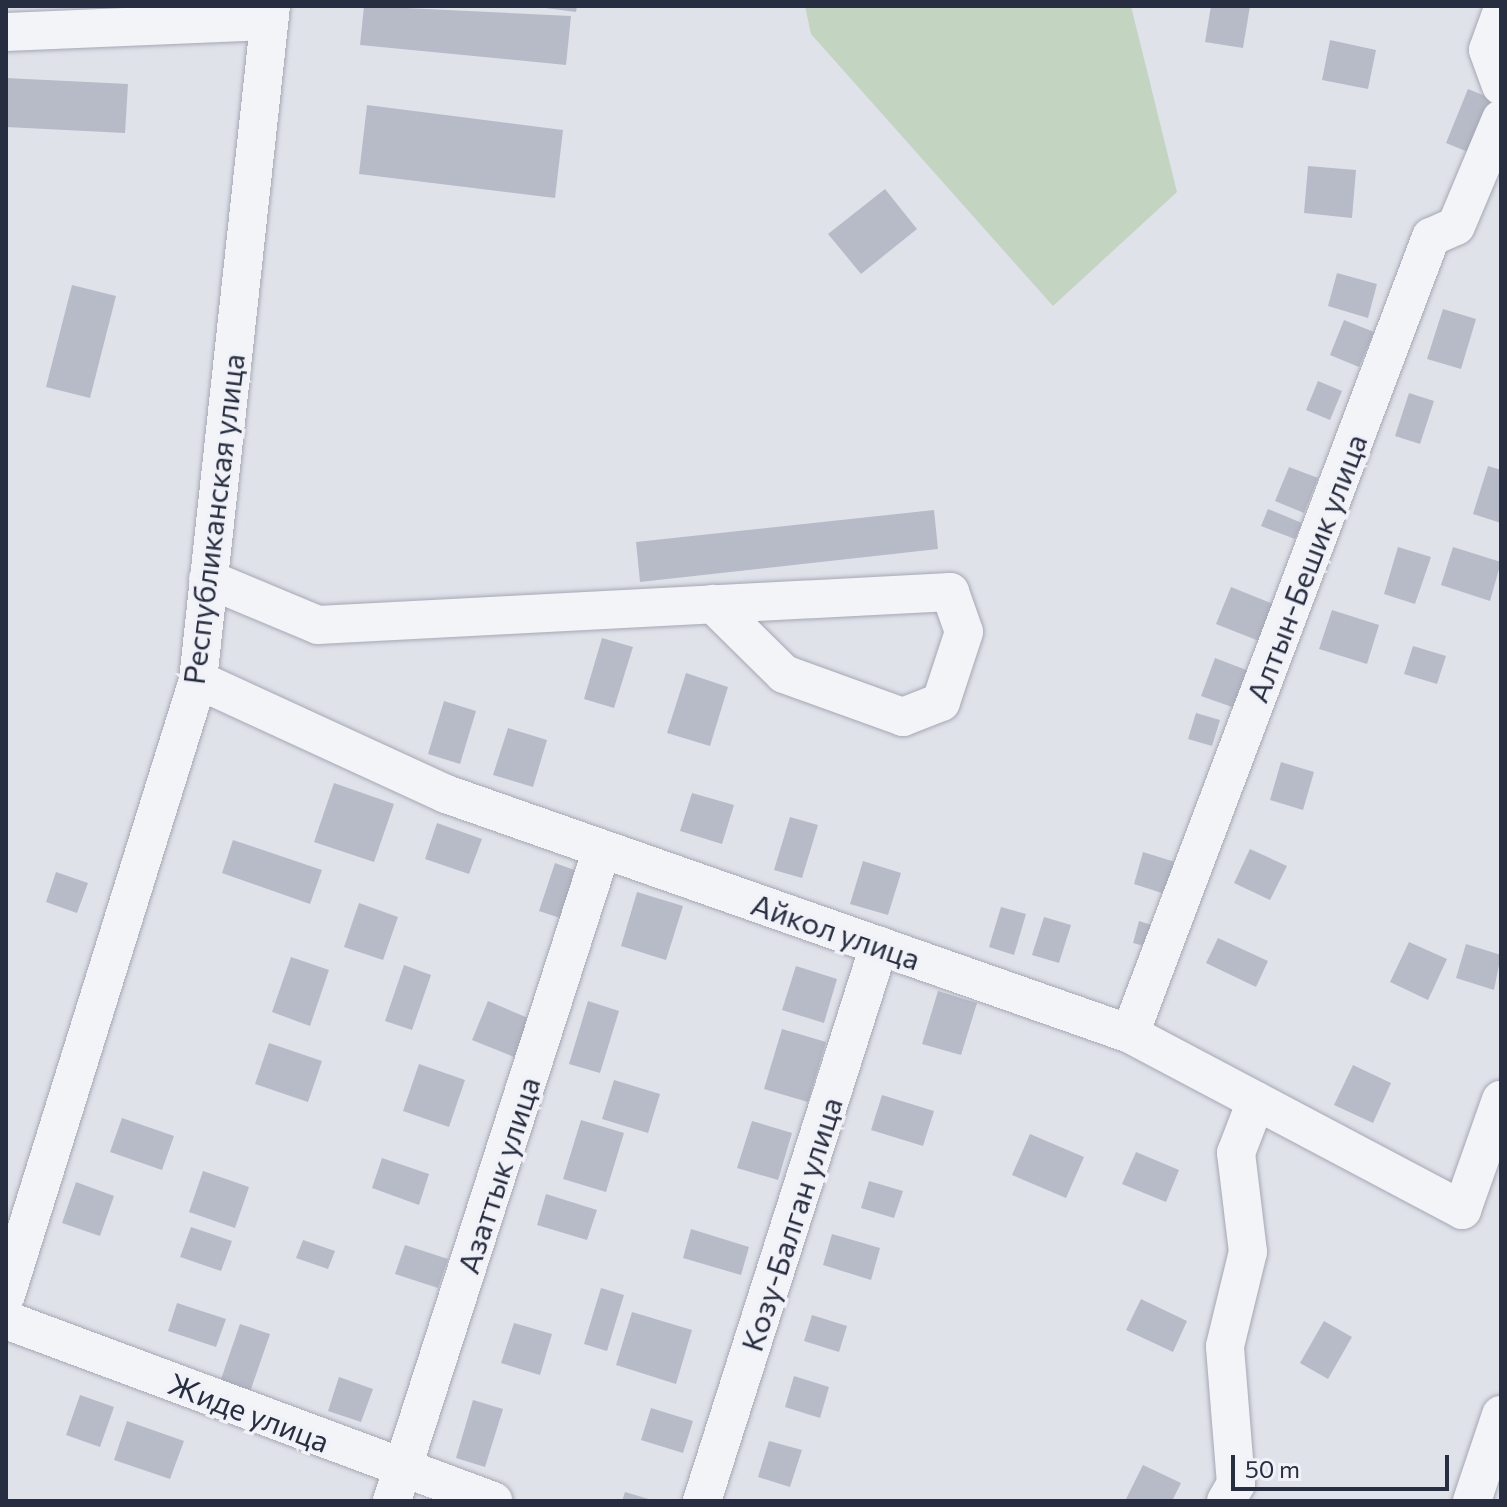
<!DOCTYPE html>
<meta charset="utf-8">
<style>
body{margin:0}
#map{position:relative;width:1507px;height:1507px;overflow:hidden;background:#e0e2ea;font-family:Commissioner,sans-serif}
div>[style]{position:absolute}
[style*='--x']{left:calc(var(--x)*1px);top:calc(var(--y)*1px);width:calc(var(--w)*1px);rotate:calc(var(--a)*1deg)}
.green>*{inset:0;background:#c3d4c1}
.building>*{inset:0;background:#b7bbc7}
.roads{filter:drop-shadow(0 0 2px #a5a8b4) drop-shadow(0 0 2px #a5a8b4)}
.minor>*{height:38px;margin:-19px;padding:0 19px;transform-origin:19px;border-radius:19px;background:#f3f4f8}
span{translate:-50% -50%;white-space:nowrap;text-align:center;line-height:1.15;-webkit-text-stroke:7px #f0f2f7;paint-order:stroke}
.street-label{font-size:30px;color:#282e42}
.frame{position:absolute;inset:0;border:8px solid #282e42;pointer-events:none}
.scale{position:absolute;left:1231px;top:1455px;width:218px;height:36px;box-sizing:border-box;border:4px solid #282e42;border-top:0;padding-left:10px;font-size:24px;line-height:28px;white-space:nowrap;color:#282e42;-webkit-text-stroke:6px #f0f2f7;paint-order:stroke}
</style>
<div id="map">
<div class="green">
<i style="clip-path:polygon(805px 6px,1131px 6px,1177px 192px,1053px 306px,811px 34px)"></i>
</div>
<div class="building">
<i style="clip-path:polygon(364px 6px,571px 16px,566px 65px,360px 45px)"></i>
<i style="clip-path:polygon(530px 6px,577px 6px,576px 12px)"></i>
<i style="clip-path:polygon(1211px 6px,1250px 6px,1243px 48px,1205px 42px)"></i>
<i style="clip-path:polygon(1330px 40px,1376px 50px,1368px 89px,1322px 80px)"></i>
<i style="clip-path:polygon(6px 78px,128px 84px,125px 133px,6px 127px)"></i>
<i style="clip-path:polygon(1468px 89px,1495px 100px,1473px 154px,1446px 143px)"></i>
<i style="clip-path:polygon(367px 105px,563px 130px,555px 198px,359px 174px)"></i>
<i style="clip-path:polygon(1308px 166px,1356px 170px,1352px 218px,1304px 213px)"></i>
<i style="clip-path:polygon(885px 189px,917px 229px,861px 274px,828px 234px)"></i>
<i style="clip-path:polygon(1337px 273px,1377px 284px,1368px 318px,1328px 306px)"></i>
<i style="clip-path:polygon(72px 285px,116px 296px,90px 398px,46px 387px)"></i>
<i style="clip-path:polygon(1443px 309px,1476px 319px,1461px 369px,1427px 359px)"></i>
<i style="clip-path:polygon(1344px 320px,1374px 332px,1359px 367px,1330px 355px)"></i>
<i style="clip-path:polygon(1318px 381px,1342px 391px,1330px 420px,1306px 410px)"></i>
<i style="clip-path:polygon(1409px 393px,1434px 401px,1420px 444px,1395px 436px)"></i>
<i style="clip-path:polygon(1488px 466px,1501px 470px,1501px 523px,1473px 514px)"></i>
<i style="clip-path:polygon(1289px 467px,1318px 478px,1304px 513px,1275px 501px)"></i>
<i style="clip-path:polygon(1268px 509px,1302px 523px,1295px 539px,1261px 526px)"></i>
<i style="clip-path:polygon(934px 510px,938px 549px,640px 582px,636px 542px)"></i>
<i style="clip-path:polygon(1398px 547px,1431px 557px,1415px 604px,1384px 594px)"></i>
<i style="clip-path:polygon(1453px 547px,1501px 562px,1490px 601px,1441px 585px)"></i>
<i style="clip-path:polygon(1231px 587px,1273px 604px,1259px 641px,1216px 624px)"></i>
<i style="clip-path:polygon(1332px 610px,1379px 625px,1367px 664px,1319px 649px)"></i>
<i style="clip-path:polygon(602px 638px,633px 647px,614px 708px,584px 699px)"></i>
<i style="clip-path:polygon(1413px 646px,1446px 656px,1437px 684px,1404px 674px)"></i>
<i style="clip-path:polygon(1215px 658px,1249px 671px,1235px 708px,1201px 696px)"></i>
<i style="clip-path:polygon(686px 673px,728px 687px,710px 746px,667px 733px)"></i>
<i style="clip-path:polygon(444px 701px,476px 711px,460px 764px,428px 754px)"></i>
<i style="clip-path:polygon(1196px 713px,1220px 720px,1212px 746px,1188px 739px)"></i>
<i style="clip-path:polygon(508px 728px,547px 740px,533px 787px,493px 775px)"></i>
<i style="clip-path:polygon(1281px 762px,1314px 772px,1303px 810px,1270px 800px)"></i>
<i style="clip-path:polygon(334px 783px,394px 804px,374px 862px,314px 842px)"></i>
<i style="clip-path:polygon(692px 793px,734px 805px,722px 844px,680px 831px)"></i>
<i style="clip-path:polygon(790px 817px,818px 825px,802px 878px,774px 870px)"></i>
<i style="clip-path:polygon(437px 823px,482px 839px,469px 874px,425px 859px)"></i>
<i style="clip-path:polygon(233px 840px,322px 870px,310px 904px,222px 873px)"></i>
<i style="clip-path:polygon(1250px 849px,1287px 866px,1270px 900px,1234px 883px)"></i>
<i style="clip-path:polygon(1143px 852px,1175px 862px,1165px 894px,1134px 884px)"></i>
<i style="clip-path:polygon(863px 861px,901px 873px,888px 915px,850px 904px)"></i>
<i style="clip-path:polygon(555px 863px,580px 872px,563px 919px,539px 911px)"></i>
<i style="clip-path:polygon(56px 872px,88px 883px,77px 913px,46px 902px)"></i>
<i style="clip-path:polygon(637px 892px,683px 906px,666px 960px,621px 946px)"></i>
<i style="clip-path:polygon(359px 903px,398px 917px,383px 960px,344px 947px)"></i>
<i style="clip-path:polygon(1001px 907px,1026px 914px,1014px 955px,989px 947px)"></i>
<i style="clip-path:polygon(1044px 917px,1071px 925px,1059px 963px,1032px 955px)"></i>
<i style="clip-path:polygon(1139px 921px,1155px 926px,1148px 947px,1133px 943px)"></i>
<i style="clip-path:polygon(1218px 938px,1268px 961px,1256px 987px,1206px 963px)"></i>
<i style="clip-path:polygon(1409px 942px,1447px 959px,1428px 1000px,1390px 982px)"></i>
<i style="clip-path:polygon(1466px 944px,1501px 955px,1494px 990px,1456px 978px)"></i>
<i style="clip-path:polygon(291px 957px,329px 970px,310px 1026px,272px 1012px)"></i>
<i style="clip-path:polygon(404px 965px,431px 975px,412px 1030px,385px 1021px)"></i>
<i style="clip-path:polygon(796px 966px,837px 979px,824px 1023px,782px 1010px)"></i>
<i style="clip-path:polygon(938px 991px,977px 1003px,961px 1055px,922px 1044px)"></i>
<i style="clip-path:polygon(488px 1001px,535px 1021px,519px 1059px,472px 1040px)"></i>
<i style="clip-path:polygon(588px 1001px,619px 1011px,600px 1073px,569px 1064px)"></i>
<i style="clip-path:polygon(782px 1029px,826px 1042px,808px 1102px,764px 1089px)"></i>
<i style="clip-path:polygon(269px 1043px,322px 1061px,308px 1102px,255px 1084px)"></i>
<i style="clip-path:polygon(419px 1064px,465px 1080px,449px 1127px,403px 1111px)"></i>
<i style="clip-path:polygon(1353px 1065px,1391px 1083px,1373px 1123px,1334px 1105px)"></i>
<i style="clip-path:polygon(614px 1080px,660px 1094px,648px 1133px,602px 1119px)"></i>
<i style="clip-path:polygon(882px 1095px,934px 1111px,923px 1146px,871px 1130px)"></i>
<i style="clip-path:polygon(122px 1118px,174px 1136px,162px 1170px,110px 1152px)"></i>
<i style="clip-path:polygon(581px 1120px,624px 1133px,606px 1192px,563px 1179px)"></i>
<i style="clip-path:polygon(752px 1121px,792px 1133px,778px 1180px,737px 1168px)"></i>
<i style="clip-path:polygon(1030px 1134px,1084px 1157px,1066px 1198px,1012px 1175px)"></i>
<i style="clip-path:polygon(1136px 1152px,1179px 1170px,1166px 1202px,1122px 1184px)"></i>
<i style="clip-path:polygon(382px 1158px,429px 1174px,419px 1205px,372px 1188px)"></i>
<i style="clip-path:polygon(203px 1171px,249px 1187px,235px 1228px,189px 1212px)"></i>
<i style="clip-path:polygon(869px 1181px,903px 1191px,894px 1218px,861px 1208px)"></i>
<i style="clip-path:polygon(76px 1182px,114px 1196px,100px 1236px,62px 1223px)"></i>
<i style="clip-path:polygon(546px 1194px,597px 1210px,587px 1240px,537px 1225px)"></i>
<i style="clip-path:polygon(191px 1227px,232px 1241px,221px 1271px,180px 1257px)"></i>
<i style="clip-path:polygon(691px 1229px,749px 1247px,741px 1275px,683px 1258px)"></i>
<i style="clip-path:polygon(832px 1234px,880px 1248px,871px 1280px,823px 1265px)"></i>
<i style="clip-path:polygon(303px 1240px,335px 1251px,328px 1269px,296px 1258px)"></i>
<i style="clip-path:polygon(405px 1245px,448px 1259px,438px 1288px,395px 1274px)"></i>
<i style="clip-path:polygon(601px 1288px,624px 1295px,607px 1351px,584px 1344px)"></i>
<i style="clip-path:polygon(1141px 1299px,1187px 1321px,1173px 1352px,1126px 1330px)"></i>
<i style="clip-path:polygon(177px 1303px,226px 1319px,216px 1347px,168px 1331px)"></i>
<i style="clip-path:polygon(632px 1312px,692px 1330px,676px 1384px,616px 1365px)"></i>
<i style="clip-path:polygon(812px 1315px,847px 1326px,839px 1352px,804px 1341px)"></i>
<i style="clip-path:polygon(1324px 1321px,1352px 1337px,1328px 1379px,1300px 1363px)"></i>
<i style="clip-path:polygon(514px 1323px,552px 1334px,540px 1375px,501px 1363px)"></i>
<i style="clip-path:polygon(240px 1324px,270px 1334px,250px 1392px,220px 1382px)"></i>
<i style="clip-path:polygon(794px 1376px,829px 1387px,820px 1418px,785px 1407px)"></i>
<i style="clip-path:polygon(339px 1377px,373px 1389px,361px 1422px,328px 1411px)"></i>
<i style="clip-path:polygon(80px 1395px,114px 1407px,100px 1447px,66px 1435px)"></i>
<i style="clip-path:polygon(473px 1400px,503px 1409px,485px 1467px,456px 1458px)"></i>
<i style="clip-path:polygon(651px 1408px,693px 1421px,683px 1453px,641px 1440px)"></i>
<i style="clip-path:polygon(127px 1421px,184px 1441px,170px 1479px,114px 1460px)"></i>
<i style="clip-path:polygon(769px 1441px,802px 1450px,790px 1487px,758px 1477px)"></i>
<i style="clip-path:polygon(1143px 1465px,1181px 1483px,1172px 1501px,1125px 1501px)"></i>
<i style="clip-path:polygon(625px 1492px,652px 1500px,652px 1501px,622px 1501px)"></i>
</div>
<div class="roads">
<div class="minor">
<i style="--x:1501;--y:14;--w:38;--a:110"></i>
<i style="--x:1488;--y:50;--w:38;--a:70"></i>
<i style="--x:6;--y:32;--w:261;--a:-2.4"></i>
<i style="--x:208;--y:579;--w:119;--a:22.7"></i>
<i style="--x:318;--y:625;--w:633;--a:-2.99"></i>
<i style="--x:950;--y:592;--w:42;--a:70.7"></i>
<i style="--x:964;--y:632;--w:74;--a:108.2"></i>
<i style="--x:941;--y:702;--w:41;--a:158.5"></i>
<i style="--x:903;--y:717;--w:127;--a:-160.1"></i>
<i style="--x:784;--y:674;--w:100;--a:-135.4"></i>
<i style="--x:198;--y:680;--w:273;--a:24.7"></i>
<i style="--x:446;--y:794;--w:725;--a:19.33"></i>
<i style="--x:1130;--y:1034;--w:376;--a:27.9"></i>
<i style="--x:1462;--y:1210;--w:117;--a:-70.5"></i>
<i style="--x:1130;--y:1034;--w:852;--a:-69.31"></i>
<i style="--x:1431;--y:237;--w:27;--a:-24"></i>
<i style="--x:1456;--y:226;--w:116;--a:-67.2"></i>
<i style="--x:6;--y:1295;--w:644;--a:-72.66"></i>
<i style="--x:198;--y:680;--w:678;--a:-83.82"></i>
<i style="--x:6;--y:1320;--w:520;--a:20.39"></i>
<i style="--x:392;--y:1501;--w:685;--a:-72.15"></i>
<i style="--x:702;--y:1501;--w:583;--a:-72.31"></i>
<i style="--x:1226;--y:1501;--w:20;--a:-60"></i>
<i style="--x:1236;--y:1484;--w:138;--a:-94.6"></i>
<i style="--x:1225;--y:1346;--w:97;--a:-76.3"></i>
<i style="--x:1248;--y:1252;--w:100;--a:-96.9"></i>
<i style="--x:1236;--y:1153;--w:56;--a:-69"></i>
<i style="--x:1472;--y:1501;--w:91;--a:-71.4"></i>
</div>
</div>
<div class="street-label">
<span style="left:213px;top:519px;rotate:-83deg">Республиканская улица</span>
<span style="left:1306px;top:568px;rotate:-69deg">Алтын-Бешик улица</span>
<span style="left:836px;top:931px;rotate:19deg">Айкол улица</span>
<span style="left:498px;top:1175px;rotate:-72deg">Азаттык улица</span>
<span style="left:791px;top:1224px;rotate:-72deg">Козу-Балган улица</span>
<span style="left:249px;top:1412px;rotate:21deg">Жиде улица</span>
</div>
<div class="frame"></div>
<div class="scale">50 m</div>
</div>
